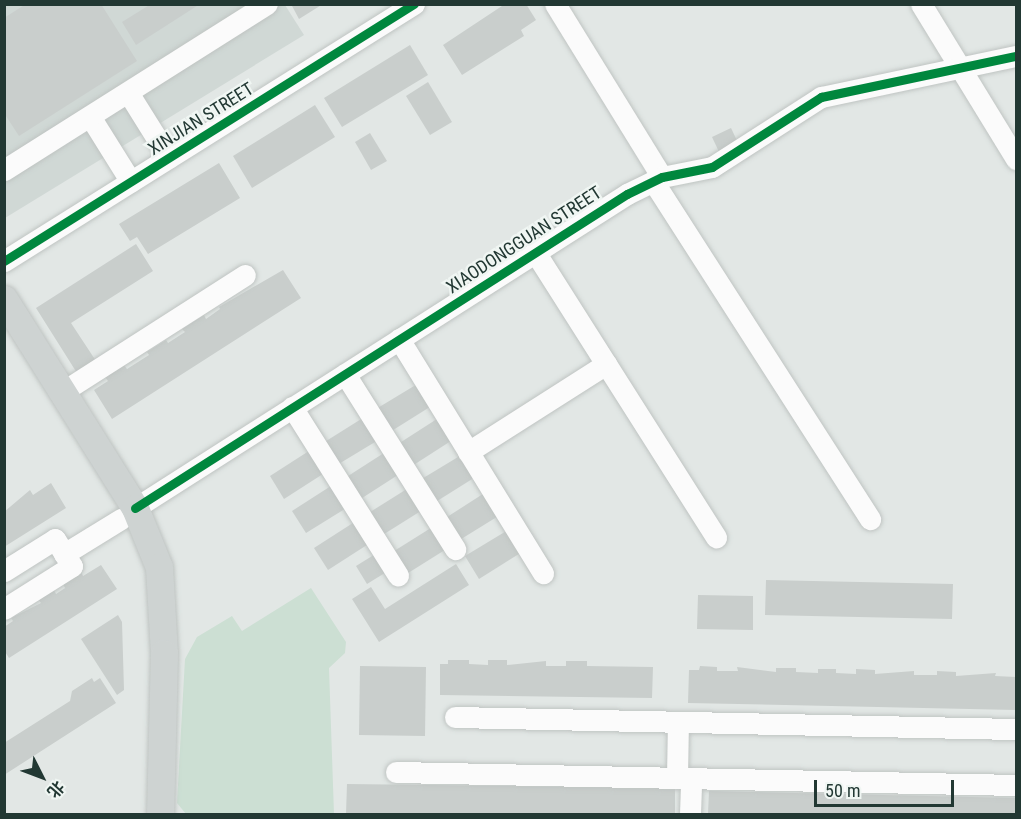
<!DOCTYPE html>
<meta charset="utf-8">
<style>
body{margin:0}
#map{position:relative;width:1021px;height:819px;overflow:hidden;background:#e2e7e5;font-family:"Roboto Condensed","Noto Sans SC",sans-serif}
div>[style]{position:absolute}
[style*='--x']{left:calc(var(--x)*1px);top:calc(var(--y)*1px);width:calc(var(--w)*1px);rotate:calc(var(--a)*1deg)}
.built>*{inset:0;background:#d0d8d5}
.green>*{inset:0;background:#ccdfd3}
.building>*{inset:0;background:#c9cecc}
.roads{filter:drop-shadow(0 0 2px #bfc4c2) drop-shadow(0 0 2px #bfc4c2)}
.minor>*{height:21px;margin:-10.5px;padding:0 10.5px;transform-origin:10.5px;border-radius:10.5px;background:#fbfbfb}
.major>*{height:27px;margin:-13.5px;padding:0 13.5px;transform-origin:13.5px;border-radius:13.5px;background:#ced3d2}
.cycleway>*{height:9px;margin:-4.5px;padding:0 4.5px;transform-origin:4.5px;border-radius:4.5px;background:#00873e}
span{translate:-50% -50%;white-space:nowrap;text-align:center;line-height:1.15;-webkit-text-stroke:5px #f0f6f3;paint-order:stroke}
.street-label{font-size:18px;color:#223833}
.frame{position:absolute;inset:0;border:6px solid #223833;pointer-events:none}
.north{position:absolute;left:12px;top:747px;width:60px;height:60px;-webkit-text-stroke:4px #f0f6f3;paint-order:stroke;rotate:132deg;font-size:16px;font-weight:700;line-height:24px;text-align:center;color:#223833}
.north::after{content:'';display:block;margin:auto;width:21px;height:27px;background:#223833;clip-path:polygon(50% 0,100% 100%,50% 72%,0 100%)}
.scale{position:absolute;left:814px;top:780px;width:140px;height:27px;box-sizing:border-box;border:3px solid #223833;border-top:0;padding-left:8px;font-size:18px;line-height:21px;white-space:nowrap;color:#223833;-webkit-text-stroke:4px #f0f6f3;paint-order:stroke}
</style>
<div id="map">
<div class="built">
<i style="clip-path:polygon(5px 5px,285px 5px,304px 35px,5px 218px)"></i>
</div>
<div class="green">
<i style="clip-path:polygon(311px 588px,346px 642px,345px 653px,329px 668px,334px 814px,186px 814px,177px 803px,185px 659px,197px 637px,232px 616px,242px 631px)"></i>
</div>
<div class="building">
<i style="clip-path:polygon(26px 4px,101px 4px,137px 61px,19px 136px,4px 113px,4px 18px)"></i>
<i style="clip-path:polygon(151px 4px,200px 4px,136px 45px,122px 22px)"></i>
<i style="clip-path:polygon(291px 4px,323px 4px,299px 19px)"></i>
<i style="clip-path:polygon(505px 4px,526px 4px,536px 20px,521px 30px,524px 36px,462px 75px,443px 45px)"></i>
<i style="clip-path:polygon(410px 45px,428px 75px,342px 127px,324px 98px)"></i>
<i style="clip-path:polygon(428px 82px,452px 122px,430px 135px,406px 96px)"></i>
<i style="clip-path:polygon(315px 105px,335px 137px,252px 188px,233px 156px)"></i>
<i style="clip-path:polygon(731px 128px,740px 147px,721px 156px,712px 137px)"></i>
<i style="clip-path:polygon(370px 133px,387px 161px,371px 170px,355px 142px)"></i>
<i style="clip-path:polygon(219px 163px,240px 198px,148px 254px,137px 237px,130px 241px,119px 224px)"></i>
<i style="clip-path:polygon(136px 244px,153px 271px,71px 323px,96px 361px,77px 373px,36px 308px)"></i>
<i style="clip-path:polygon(283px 270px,301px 298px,112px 419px,94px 390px,108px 381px,105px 377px,124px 365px,127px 369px,149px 355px,147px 352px,166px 340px,168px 343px,185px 332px,182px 329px,204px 315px,206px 319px,220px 309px,219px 307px)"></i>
<i style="clip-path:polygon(419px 383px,433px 405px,390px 432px,376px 409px)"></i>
<i style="clip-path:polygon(366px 416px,380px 439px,337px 465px,323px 443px)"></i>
<i style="clip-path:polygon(440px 417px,454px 439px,412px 466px,398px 444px)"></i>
<i style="clip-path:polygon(312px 449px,326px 472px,284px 499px,270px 476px)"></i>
<i style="clip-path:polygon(387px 451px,401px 473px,359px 500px,345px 478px)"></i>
<i style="clip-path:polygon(463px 454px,477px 476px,434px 503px,420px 480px)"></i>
<i style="clip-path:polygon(51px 483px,66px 508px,4px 547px,4px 512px,30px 490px,33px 495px)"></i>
<i style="clip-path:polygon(334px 484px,348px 507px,306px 533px,292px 511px)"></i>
<i style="clip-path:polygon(410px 487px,424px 509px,381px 536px,367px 514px)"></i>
<i style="clip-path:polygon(486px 492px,500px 515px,458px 541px,444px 519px)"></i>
<i style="clip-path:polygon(356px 521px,370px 543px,328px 570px,314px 548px)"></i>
<i style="clip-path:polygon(434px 526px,448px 548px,405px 575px,391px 553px)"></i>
<i style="clip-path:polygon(508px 530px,522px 552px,479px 579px,465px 556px)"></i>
<i style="clip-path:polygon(377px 553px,388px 571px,367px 584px,356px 566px)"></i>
<i style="clip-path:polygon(456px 564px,469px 585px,379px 642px,352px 599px,371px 587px,385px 609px)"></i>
<i style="clip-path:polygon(101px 565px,117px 589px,9px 658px,4px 650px,4px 627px,13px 621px,11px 618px,41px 603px,39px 600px,54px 590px,56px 594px,65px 588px,63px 584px,81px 572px,83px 576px)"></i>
<i style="clip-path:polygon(766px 580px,953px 584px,952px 619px,765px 615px)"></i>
<i style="clip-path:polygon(698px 595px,753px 596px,753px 630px,697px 629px)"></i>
<i style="clip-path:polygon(118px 615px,122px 622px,124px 690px,117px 695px,81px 639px)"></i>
<i style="clip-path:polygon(448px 660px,469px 660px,469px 664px,488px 665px,488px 660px,507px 660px,507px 665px,546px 661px,546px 666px,566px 666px,566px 661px,587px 661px,587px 666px,653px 667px,652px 698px,440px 695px,440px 664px,448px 664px)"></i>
<i style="clip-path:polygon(360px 666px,426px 667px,425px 736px,359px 735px)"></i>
<i style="clip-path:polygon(700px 666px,717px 667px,717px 671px,738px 671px,737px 667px,776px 672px,776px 668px,796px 668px,796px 672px,818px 673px,818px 669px,836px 669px,836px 673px,856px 674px,856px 669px,875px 670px,875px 674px,914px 671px,914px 675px,937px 675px,937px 671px,956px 672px,956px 676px,996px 673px,995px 676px,1016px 677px,1016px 710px,688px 703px,689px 670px,699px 670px)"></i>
<i style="clip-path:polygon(92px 678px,94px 682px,100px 678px,116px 703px,4px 775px,4px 743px,70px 701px,72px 691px)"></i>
<i style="clip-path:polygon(347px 784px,675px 788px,675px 814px,346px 814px)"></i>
<i style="clip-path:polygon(709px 791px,1016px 798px,1016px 814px,708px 814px)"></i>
</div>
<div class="roads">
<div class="minor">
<i style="--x:555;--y:4;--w:203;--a:58.3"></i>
<i style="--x:921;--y:4;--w:182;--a:58.5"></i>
<i style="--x:129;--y:94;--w:75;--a:58"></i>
<i style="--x:91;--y:118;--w:75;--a:58"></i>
<i style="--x:4;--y:170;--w:311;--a:-32.3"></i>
<i style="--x:653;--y:181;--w:402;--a:57.3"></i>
<i style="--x:535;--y:252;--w:338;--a:57.6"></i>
<i style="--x:4;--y:261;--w:484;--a:-32.1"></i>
<i style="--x:399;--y:339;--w:275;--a:58.4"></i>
<i style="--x:345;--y:374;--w:207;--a:57.8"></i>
<i style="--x:62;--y:392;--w:217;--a:-32.6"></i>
<i style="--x:292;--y:407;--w:199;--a:57.8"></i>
<i style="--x:468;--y:452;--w:164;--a:-32.5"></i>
<i style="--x:135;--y:508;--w:584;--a:-32.55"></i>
<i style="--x:627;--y:194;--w:39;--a:-26"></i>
<i style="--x:662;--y:177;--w:51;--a:-11.3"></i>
<i style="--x:712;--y:167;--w:130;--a:-32.7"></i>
<i style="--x:821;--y:97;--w:199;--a:-11.9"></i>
<i style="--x:64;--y:554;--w:67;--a:-31.6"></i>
<i style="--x:4;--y:571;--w:60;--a:-32.1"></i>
<i style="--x:55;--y:539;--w:32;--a:58"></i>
<i style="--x:72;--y:566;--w:80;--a:147.7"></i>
<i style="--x:455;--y:717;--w:561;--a:1.23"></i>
<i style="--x:396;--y:772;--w:620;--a:1.2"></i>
<i style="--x:677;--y:777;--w:55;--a:-89"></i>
<i style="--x:690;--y:814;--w:36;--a:-88"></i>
</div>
<div class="major">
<i style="--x:4;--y:299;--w:247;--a:57.9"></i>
<i style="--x:135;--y:508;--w:64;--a:67.9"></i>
<i style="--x:159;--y:567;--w:86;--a:86.7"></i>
<i style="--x:164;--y:653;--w:161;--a:91.4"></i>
</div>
</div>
<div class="cycleway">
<i style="--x:4;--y:261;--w:484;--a:-32.1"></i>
<i style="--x:135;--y:508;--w:584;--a:-32.55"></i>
<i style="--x:627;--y:194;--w:39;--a:-26"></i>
<i style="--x:662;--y:177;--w:51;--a:-11.3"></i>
<i style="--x:712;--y:167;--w:130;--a:-32.7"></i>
<i style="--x:821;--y:97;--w:199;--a:-11.9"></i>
</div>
<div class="street-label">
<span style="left:201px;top:119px;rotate:-32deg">XINJIAN STREET</span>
<span style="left:524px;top:240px;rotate:-33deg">XIAODONGGUAN STREET</span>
</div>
<div class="frame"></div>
<div class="north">北</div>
<div class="scale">50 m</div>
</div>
